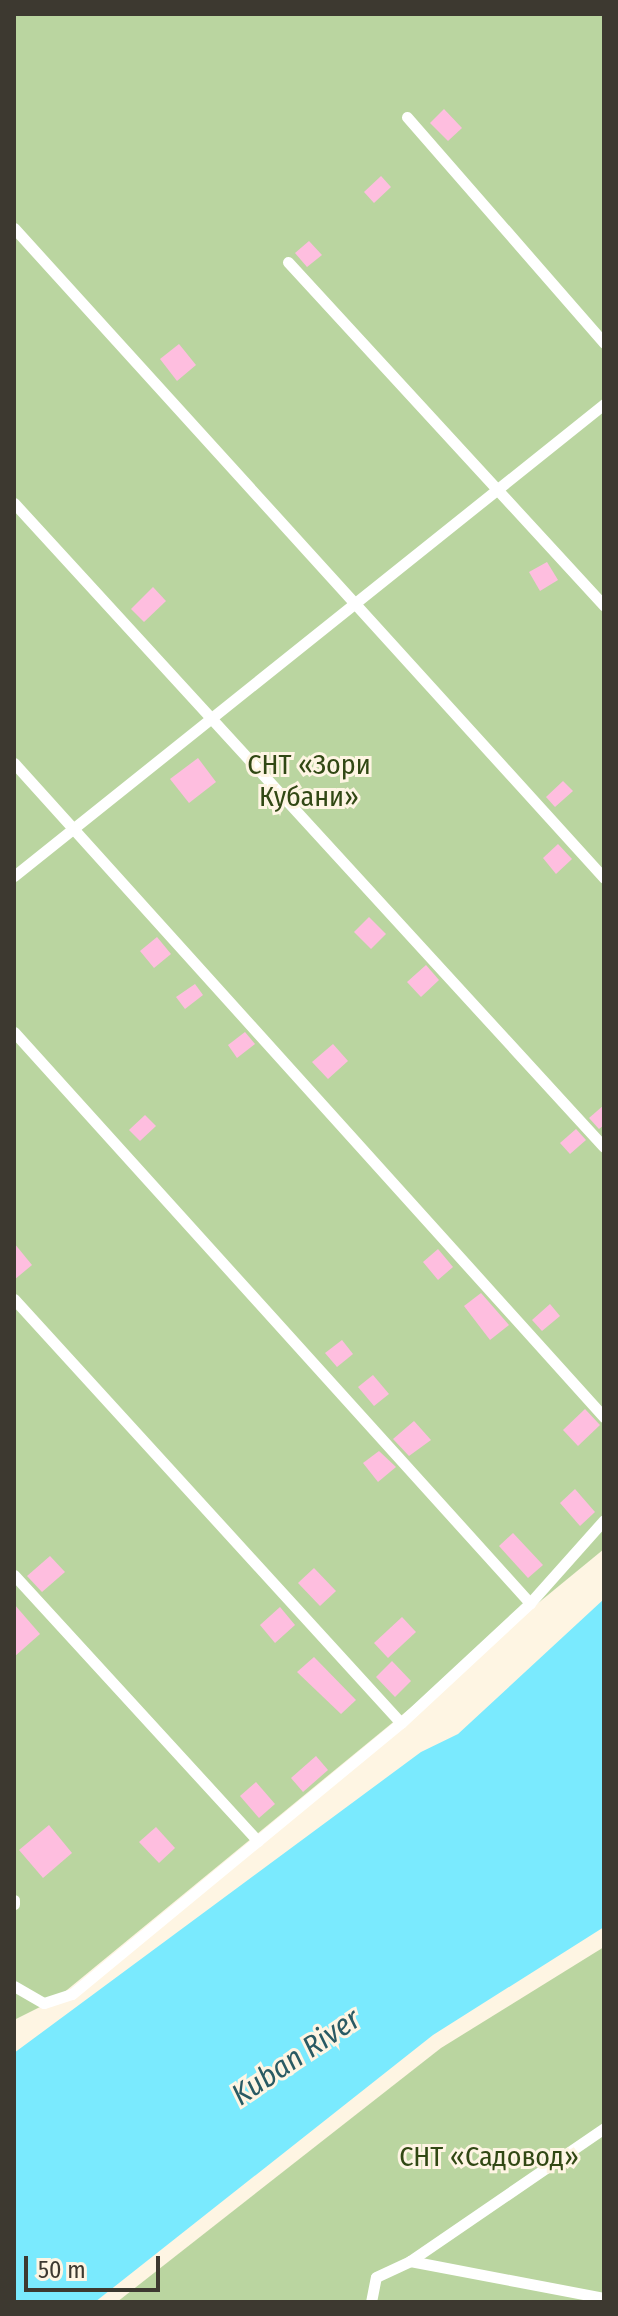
<!DOCTYPE html>
<meta charset="utf-8">
<style>
body{margin:0}
#map{position:relative;width:618px;height:2316px;overflow:hidden;background:#fef5e3;font-family:"Fira Sans Condensed",sans-serif}
div>[style]{position:absolute}
[style*='--x']{left:calc(var(--x)*1px);top:calc(var(--y)*1px);width:calc(var(--w)*1px);rotate:calc(var(--a)*1deg)}
.green>*{inset:0;background:#bad5a0}
.water>*{inset:0;background:#7aeafe}
.building>*{inset:0;background:#febedf}
.lane>*{height:11px;margin:-5.5px;padding:0 5.5px;transform-origin:5.5px;border-radius:5.5px;background:#fff}
span{translate:-50% -50%;white-space:nowrap;text-align:center;line-height:1.15;-webkit-text-stroke:6px #fef5e3;paint-order:stroke}
.park-label{font-size:28px;color:#314814}
.water-label{font-size:30px;color:#295a63;font-style:italic}
.frame{position:absolute;inset:0;border:16px solid #3d3930;pointer-events:none}
.scale{position:absolute;left:24px;top:2256px;width:136px;height:36px;box-sizing:border-box;border:4px solid #3d3930;border-top:0;padding-left:10px;font-size:24px;line-height:28px;white-space:nowrap;color:#3d3930;-webkit-text-stroke:6px #fef5e3;paint-order:stroke}
</style>
<div id="map">
<div class="green">
<i style="clip-path:polygon(14px 14px,604px 14px,604px 1549px,56px 1999px,14px 2020px)"></i>
<i style="clip-path:polygon(604px 1947px,604px 2302px,117px 2302px,441px 2048px)"></i>
</div>
<div class="water">
<i style="clip-path:polygon(604px 1599px,604px 1927px,433px 2035px,95px 2302px,14px 2302px,14px 2053px,421px 1752px,458px 1734px)"></i>
</div>
<div class="building">
<i style="clip-path:polygon(444px 109px,462px 128px,448px 141px,430px 123px)"></i>
<i style="clip-path:polygon(381px 176px,391px 187px,374px 203px,364px 192px)"></i>
<i style="clip-path:polygon(309px 241px,322px 255px,307px 267px,295px 253px)"></i>
<i style="clip-path:polygon(179px 344px,196px 365px,177px 381px,160px 359px)"></i>
<i style="clip-path:polygon(547px 562px,558px 580px,540px 591px,529px 572px)"></i>
<i style="clip-path:polygon(153px 587px,166px 601px,144px 622px,131px 609px)"></i>
<i style="clip-path:polygon(198px 758px,216px 782px,189px 803px,170px 779px)"></i>
<i style="clip-path:polygon(563px 781px,573px 791px,555px 807px,546px 797px)"></i>
<i style="clip-path:polygon(558px 844px,572px 859px,556px 874px,543px 858px)"></i>
<i style="clip-path:polygon(369px 917px,386px 934px,371px 949px,354px 932px)"></i>
<i style="clip-path:polygon(157px 937px,171px 954px,154px 968px,140px 951px)"></i>
<i style="clip-path:polygon(426px 965px,439px 980px,421px 997px,407px 982px)"></i>
<i style="clip-path:polygon(195px 984px,203px 995px,185px 1009px,176px 997px)"></i>
<i style="clip-path:polygon(245px 1032px,255px 1044px,237px 1058px,228px 1045px)"></i>
<i style="clip-path:polygon(333px 1044px,348px 1061px,328px 1079px,312px 1062px)"></i>
<i style="clip-path:polygon(604px 1105px,604px 1125px,599px 1129px,589px 1118px)"></i>
<i style="clip-path:polygon(145px 1115px,156px 1126px,140px 1141px,129px 1130px)"></i>
<i style="clip-path:polygon(576px 1129px,586px 1140px,570px 1154px,560px 1143px)"></i>
<i style="clip-path:polygon(14px 1243px,32px 1265px,14px 1280px)"></i>
<i style="clip-path:polygon(438px 1249px,453px 1267px,438px 1280px,423px 1262px)"></i>
<i style="clip-path:polygon(481px 1293px,509px 1325px,490px 1340px,464px 1306px)"></i>
<i style="clip-path:polygon(550px 1304px,560px 1316px,542px 1331px,532px 1320px)"></i>
<i style="clip-path:polygon(342px 1340px,353px 1354px,337px 1367px,325px 1353px)"></i>
<i style="clip-path:polygon(373px 1375px,389px 1394px,374px 1406px,358px 1387px)"></i>
<i style="clip-path:polygon(585px 1409px,600px 1425px,578px 1446px,563px 1430px)"></i>
<i style="clip-path:polygon(414px 1421px,431px 1440px,409px 1456px,393px 1439px)"></i>
<i style="clip-path:polygon(379px 1451px,396px 1467px,378px 1482px,363px 1463px)"></i>
<i style="clip-path:polygon(575px 1489px,595px 1512px,580px 1526px,560px 1503px)"></i>
<i style="clip-path:polygon(513px 1533px,543px 1565px,528px 1578px,499px 1546px)"></i>
<i style="clip-path:polygon(50px 1556px,65px 1572px,42px 1592px,27px 1576px)"></i>
<i style="clip-path:polygon(314px 1568px,336px 1591px,320px 1606px,298px 1583px)"></i>
<i style="clip-path:polygon(14px 1604px,40px 1634px,14px 1657px)"></i>
<i style="clip-path:polygon(280px 1607px,295px 1625px,275px 1643px,260px 1625px)"></i>
<i style="clip-path:polygon(402px 1617px,416px 1632px,388px 1658px,374px 1643px)"></i>
<i style="clip-path:polygon(314px 1657px,356px 1700px,341px 1714px,297px 1672px)"></i>
<i style="clip-path:polygon(392px 1661px,411px 1681px,395px 1697px,376px 1677px)"></i>
<i style="clip-path:polygon(316px 1756px,328px 1770px,303px 1792px,291px 1778px)"></i>
<i style="clip-path:polygon(256px 1782px,275px 1804px,259px 1818px,240px 1796px)"></i>
<i style="clip-path:polygon(49px 1825px,72px 1853px,43px 1878px,19px 1850px)"></i>
<i style="clip-path:polygon(156px 1827px,175px 1848px,159px 1863px,139px 1842px)"></i>
</div>
<div class="lane">
<i style="--x:407;--y:117;--w:300;--a:48.9"></i>
<i style="--x:14;--y:228;--w:878;--a:47.77"></i>
<i style="--x:288;--y:262;--w:467;--a:47.4"></i>
<i style="--x:14;--y:503;--w:873;--a:47.51"></i>
<i style="--x:14;--y:763;--w:881;--a:47.95"></i>
<i style="--x:14;--y:876;--w:756;--a:-38.66"></i>
<i style="--x:14;--y:1032;--w:770;--a:47.9"></i>
<i style="--x:14;--y:1299;--w:574;--a:47.61"></i>
<i style="--x:14;--y:1575;--w:361;--a:47.5"></i>
<i style="--x:14;--y:1900;--w:4;--a:90"></i>
<i style="--x:14;--y:1986;--w:34;--a:30"></i>
<i style="--x:44;--y:2003;--w:29;--a:-18"></i>
<i style="--x:72;--y:1994;--w:426;--a:-39.5"></i>
<i style="--x:401;--y:1723;--w:176;--a:-42.9"></i>
<i style="--x:530;--y:1603;--w:111;--a:-48.3"></i>
<i style="--x:410;--y:2261;--w:197;--a:10.8"></i>
<i style="--x:371;--y:2302;--w:25;--a:-79"></i>
<i style="--x:376;--y:2277;--w:38;--a:-25"></i>
<i style="--x:410;--y:2261;--w:235;--a:-34.4"></i>
</div>
<div class="park-label">
<span style="left:309px;top:781px">СНТ «Зори<br>Кубани»</span>
<span style="left:489px;top:2157px">СНТ «Садовод»</span>
</div>
<div class="water-label">
<span style="left:296px;top:2057px;rotate:-34deg">Kuban River</span>
</div>
<div class="frame"></div>
<div class="scale">50 m</div>
</div>
